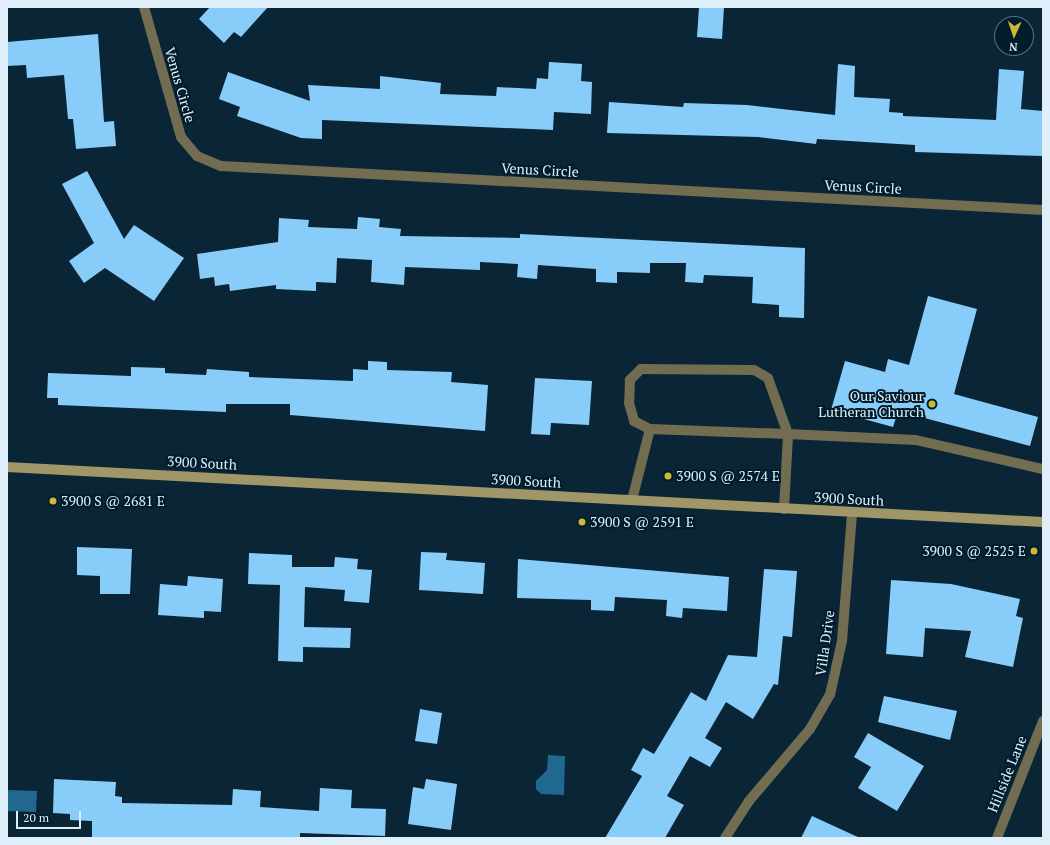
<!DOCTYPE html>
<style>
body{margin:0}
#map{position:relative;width:1050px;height:845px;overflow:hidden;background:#092536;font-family:"PT Serif",serif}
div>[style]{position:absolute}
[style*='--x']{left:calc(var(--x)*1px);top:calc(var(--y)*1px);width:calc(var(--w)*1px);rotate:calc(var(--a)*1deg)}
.water>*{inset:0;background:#216890}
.building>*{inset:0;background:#88cdf9}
.service>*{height:10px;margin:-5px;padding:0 5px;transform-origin:5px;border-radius:5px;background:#726c50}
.minor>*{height:10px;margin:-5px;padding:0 5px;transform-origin:5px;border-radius:5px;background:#726c50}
.secondary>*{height:10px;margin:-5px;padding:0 5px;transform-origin:5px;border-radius:5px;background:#a09668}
.dots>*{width:11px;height:11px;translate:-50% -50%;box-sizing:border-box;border:2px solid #011c2b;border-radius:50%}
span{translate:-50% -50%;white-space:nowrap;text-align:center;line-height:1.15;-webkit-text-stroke:4px #011c2b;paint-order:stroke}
.street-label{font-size:14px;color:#dfeffa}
.poi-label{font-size:14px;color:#dfeffa}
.right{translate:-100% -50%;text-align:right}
.left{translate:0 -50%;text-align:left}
.frame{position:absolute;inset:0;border:8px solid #dfeffa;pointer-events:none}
.north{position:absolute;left:994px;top:16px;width:40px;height:40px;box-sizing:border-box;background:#011c2b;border:1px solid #5a707e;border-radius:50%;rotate:183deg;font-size:11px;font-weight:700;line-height:16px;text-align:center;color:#dfeffa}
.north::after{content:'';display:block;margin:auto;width:14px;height:18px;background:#d1b736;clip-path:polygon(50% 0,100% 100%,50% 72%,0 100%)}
.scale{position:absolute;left:16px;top:811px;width:65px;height:18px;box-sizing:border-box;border:2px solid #dfeffa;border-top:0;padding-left:5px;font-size:12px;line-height:14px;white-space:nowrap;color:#dfeffa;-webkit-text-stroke:3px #011c2b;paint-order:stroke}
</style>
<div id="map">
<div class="water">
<i style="clip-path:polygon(548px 755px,565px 756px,564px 795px,541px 794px,536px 789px,536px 781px,547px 770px)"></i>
<i style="clip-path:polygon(7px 790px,37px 791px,36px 812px,7px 811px)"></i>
</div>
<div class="building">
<i style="clip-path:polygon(210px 7px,268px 7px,241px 37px,234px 32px,224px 43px,199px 19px)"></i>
<i style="clip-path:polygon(699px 7px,724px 7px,722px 39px,697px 37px)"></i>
<i style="clip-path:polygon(98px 34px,104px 122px,114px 121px,116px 146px,76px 149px,73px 119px,68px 119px,64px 75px,27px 78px,26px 65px,7px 66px,7px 42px)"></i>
<i style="clip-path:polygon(549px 62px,582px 64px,581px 81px,592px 82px,591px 114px,554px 112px,553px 130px,322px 120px,322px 139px,301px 138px,237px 116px,240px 107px,219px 99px,228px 72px,310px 101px,308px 85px,380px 89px,380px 76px,441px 83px,440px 94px,496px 96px,497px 87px,536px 89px,537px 78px,548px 79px)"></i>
<i style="clip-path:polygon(838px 64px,855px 66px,854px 97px,890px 99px,889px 112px,903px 113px,903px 116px,996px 120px,999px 69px,1024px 71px,1021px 109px,1043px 111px,1043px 156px,915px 152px,915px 145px,817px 139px,816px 144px,758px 137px,607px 133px,609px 102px,683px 107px,684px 103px,747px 105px,835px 115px)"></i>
<i style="clip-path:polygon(87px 171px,124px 239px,134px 225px,184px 258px,154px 301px,105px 268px,84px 283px,69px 261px,94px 243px,62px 184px)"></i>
<i style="clip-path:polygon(358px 217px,380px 219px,379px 227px,401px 229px,400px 236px,520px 238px,520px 234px,805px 248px,804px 318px,779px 317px,779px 305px,752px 303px,753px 277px,704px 275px,703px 283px,685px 282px,686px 263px,650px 263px,650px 273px,617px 272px,617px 283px,596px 282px,596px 269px,538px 265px,537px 279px,517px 277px,518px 264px,480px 262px,480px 270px,405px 267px,404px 285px,371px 282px,372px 260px,337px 258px,336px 283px,316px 282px,316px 291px,276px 289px,276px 285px,230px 291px,229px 284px,215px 286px,214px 277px,200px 279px,197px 254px,278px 242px,279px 218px,309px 220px,308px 227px,357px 229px)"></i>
<i style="clip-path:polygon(928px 296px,977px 309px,954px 394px,1038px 417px,1030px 446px,898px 411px,893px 427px,831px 410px,845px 361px,885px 372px,888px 359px,909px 365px)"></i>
<i style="clip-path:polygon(368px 361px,387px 362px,387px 370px,452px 372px,451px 382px,488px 385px,485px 431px,290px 415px,290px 404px,226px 404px,226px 412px,58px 405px,58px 398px,47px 398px,48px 373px,131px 376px,131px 367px,165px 368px,165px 373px,206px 375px,207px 369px,249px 372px,249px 377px,353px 381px,353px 369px,368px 370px)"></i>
<i style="clip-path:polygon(535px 378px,592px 381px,589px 425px,551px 423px,550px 435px,531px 434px)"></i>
<i style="clip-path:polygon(77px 547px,132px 549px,130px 594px,100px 594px,100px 576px,77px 575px)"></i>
<i style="clip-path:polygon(421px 552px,447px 553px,446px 560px,485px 563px,483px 594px,419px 590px)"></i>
<i style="clip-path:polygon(249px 553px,292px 555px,292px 567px,334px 567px,335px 557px,358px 559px,357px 569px,372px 570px,369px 603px,344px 601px,345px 590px,305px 587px,304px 627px,351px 628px,350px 648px,303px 647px,303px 662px,278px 661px,280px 585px,248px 584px)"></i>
<i style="clip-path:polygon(518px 559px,729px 577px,727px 611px,683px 608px,682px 618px,666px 616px,667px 600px,615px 597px,614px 611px,591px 610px,591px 600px,517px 598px)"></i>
<i style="clip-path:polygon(764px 569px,797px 571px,792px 637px,783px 636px,778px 685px,774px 684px,753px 719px,726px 702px,705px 738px,722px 748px,710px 767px,690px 756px,667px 796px,684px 805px,665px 838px,605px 838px,642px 776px,631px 770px,643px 748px,654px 754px,691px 692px,706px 701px,728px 655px,757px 657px)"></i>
<i style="clip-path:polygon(188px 576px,223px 579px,221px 612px,204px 611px,204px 618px,158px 615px,160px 584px,187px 586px)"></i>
<i style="clip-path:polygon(891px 580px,951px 584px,1020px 599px,1016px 616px,1023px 618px,1013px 667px,965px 657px,971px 631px,925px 628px,923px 657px,886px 654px)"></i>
<i style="clip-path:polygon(884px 696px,957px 711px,950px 740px,878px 722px)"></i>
<i style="clip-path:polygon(420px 709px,442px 713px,437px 744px,415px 741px)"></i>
<i style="clip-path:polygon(868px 733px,924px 766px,897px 811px,858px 788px,871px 767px,854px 757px)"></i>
<i style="clip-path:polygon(54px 779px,116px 782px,115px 796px,122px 797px,122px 803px,232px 805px,233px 789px,261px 791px,260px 807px,319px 811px,320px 788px,352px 790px,351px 808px,386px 809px,385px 836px,300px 833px,300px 838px,92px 838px,92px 821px,70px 820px,70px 814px,53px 813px)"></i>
<i style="clip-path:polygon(426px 779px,457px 784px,451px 830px,408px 824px,413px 787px,424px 789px)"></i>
<i style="clip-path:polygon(812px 816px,860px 838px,801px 838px)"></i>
</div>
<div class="service">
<i style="--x:632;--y:500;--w:73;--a:-75.8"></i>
<i style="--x:650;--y:429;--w:138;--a:2.1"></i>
<i style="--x:788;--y:434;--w:59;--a:-109.7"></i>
<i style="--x:768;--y:378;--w:16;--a:-150"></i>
<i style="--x:754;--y:370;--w:113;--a:-179.5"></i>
<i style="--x:641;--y:369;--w:16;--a:135"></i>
<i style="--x:630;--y:380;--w:23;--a:92"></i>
<i style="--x:629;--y:403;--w:19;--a:74"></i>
<i style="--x:634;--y:421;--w:18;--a:27"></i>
<i style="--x:784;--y:509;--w:75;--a:-86.9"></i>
<i style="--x:788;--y:434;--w:128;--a:2.7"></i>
<i style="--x:916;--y:440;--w:130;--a:12.9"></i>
</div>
<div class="minor">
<i style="--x:144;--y:7;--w:135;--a:74.1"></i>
<i style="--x:181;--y:137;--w:25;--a:50"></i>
<i style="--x:197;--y:156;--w:26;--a:23"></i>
<i style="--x:221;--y:166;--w:823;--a:3.06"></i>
<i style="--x:725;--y:838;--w:44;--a:-57"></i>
<i style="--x:749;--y:801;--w:94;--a:-49.7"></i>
<i style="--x:810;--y:729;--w:39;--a:-60"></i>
<i style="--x:830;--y:695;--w:55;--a:-77.5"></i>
<i style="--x:842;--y:641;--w:128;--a:-85.5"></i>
<i style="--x:997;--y:838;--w:126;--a:-68.5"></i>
</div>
<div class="secondary">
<i style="--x:7;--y:467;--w:1037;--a:3.04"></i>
</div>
<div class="dots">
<i style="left:932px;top:404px;background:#d1b736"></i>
<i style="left:668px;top:476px;background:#d1b736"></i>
<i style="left:53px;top:501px;background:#d1b736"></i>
<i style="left:582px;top:522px;background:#d1b736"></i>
<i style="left:1034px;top:551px;background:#d1b736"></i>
</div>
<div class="street-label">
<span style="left:180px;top:85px;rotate:74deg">Venus Circle</span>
<span style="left:540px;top:170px;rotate:3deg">Venus Circle</span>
<span style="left:863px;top:187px;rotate:3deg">Venus Circle</span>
<span style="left:202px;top:463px;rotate:3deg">3900 South</span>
<span style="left:526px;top:481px;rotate:3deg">3900 South</span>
<span style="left:849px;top:499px;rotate:3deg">3900 South</span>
<span style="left:825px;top:643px;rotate:-82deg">Villa Drive</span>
<span style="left:1007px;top:774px;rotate:-68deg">Hillside Lane</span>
</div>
<div class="poi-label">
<span class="right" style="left:924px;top:404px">Our Saviour<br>Lutheran Church</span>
<span class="left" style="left:676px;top:476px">3900 S @ 2574 E</span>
<span class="left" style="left:61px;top:501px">3900 S @ 2681 E</span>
<span class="left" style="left:590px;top:522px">3900 S @ 2591 E</span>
<span class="right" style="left:1026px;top:551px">3900 S @ 2525 E</span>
</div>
<div class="frame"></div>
<div class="north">N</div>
<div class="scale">20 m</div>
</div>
